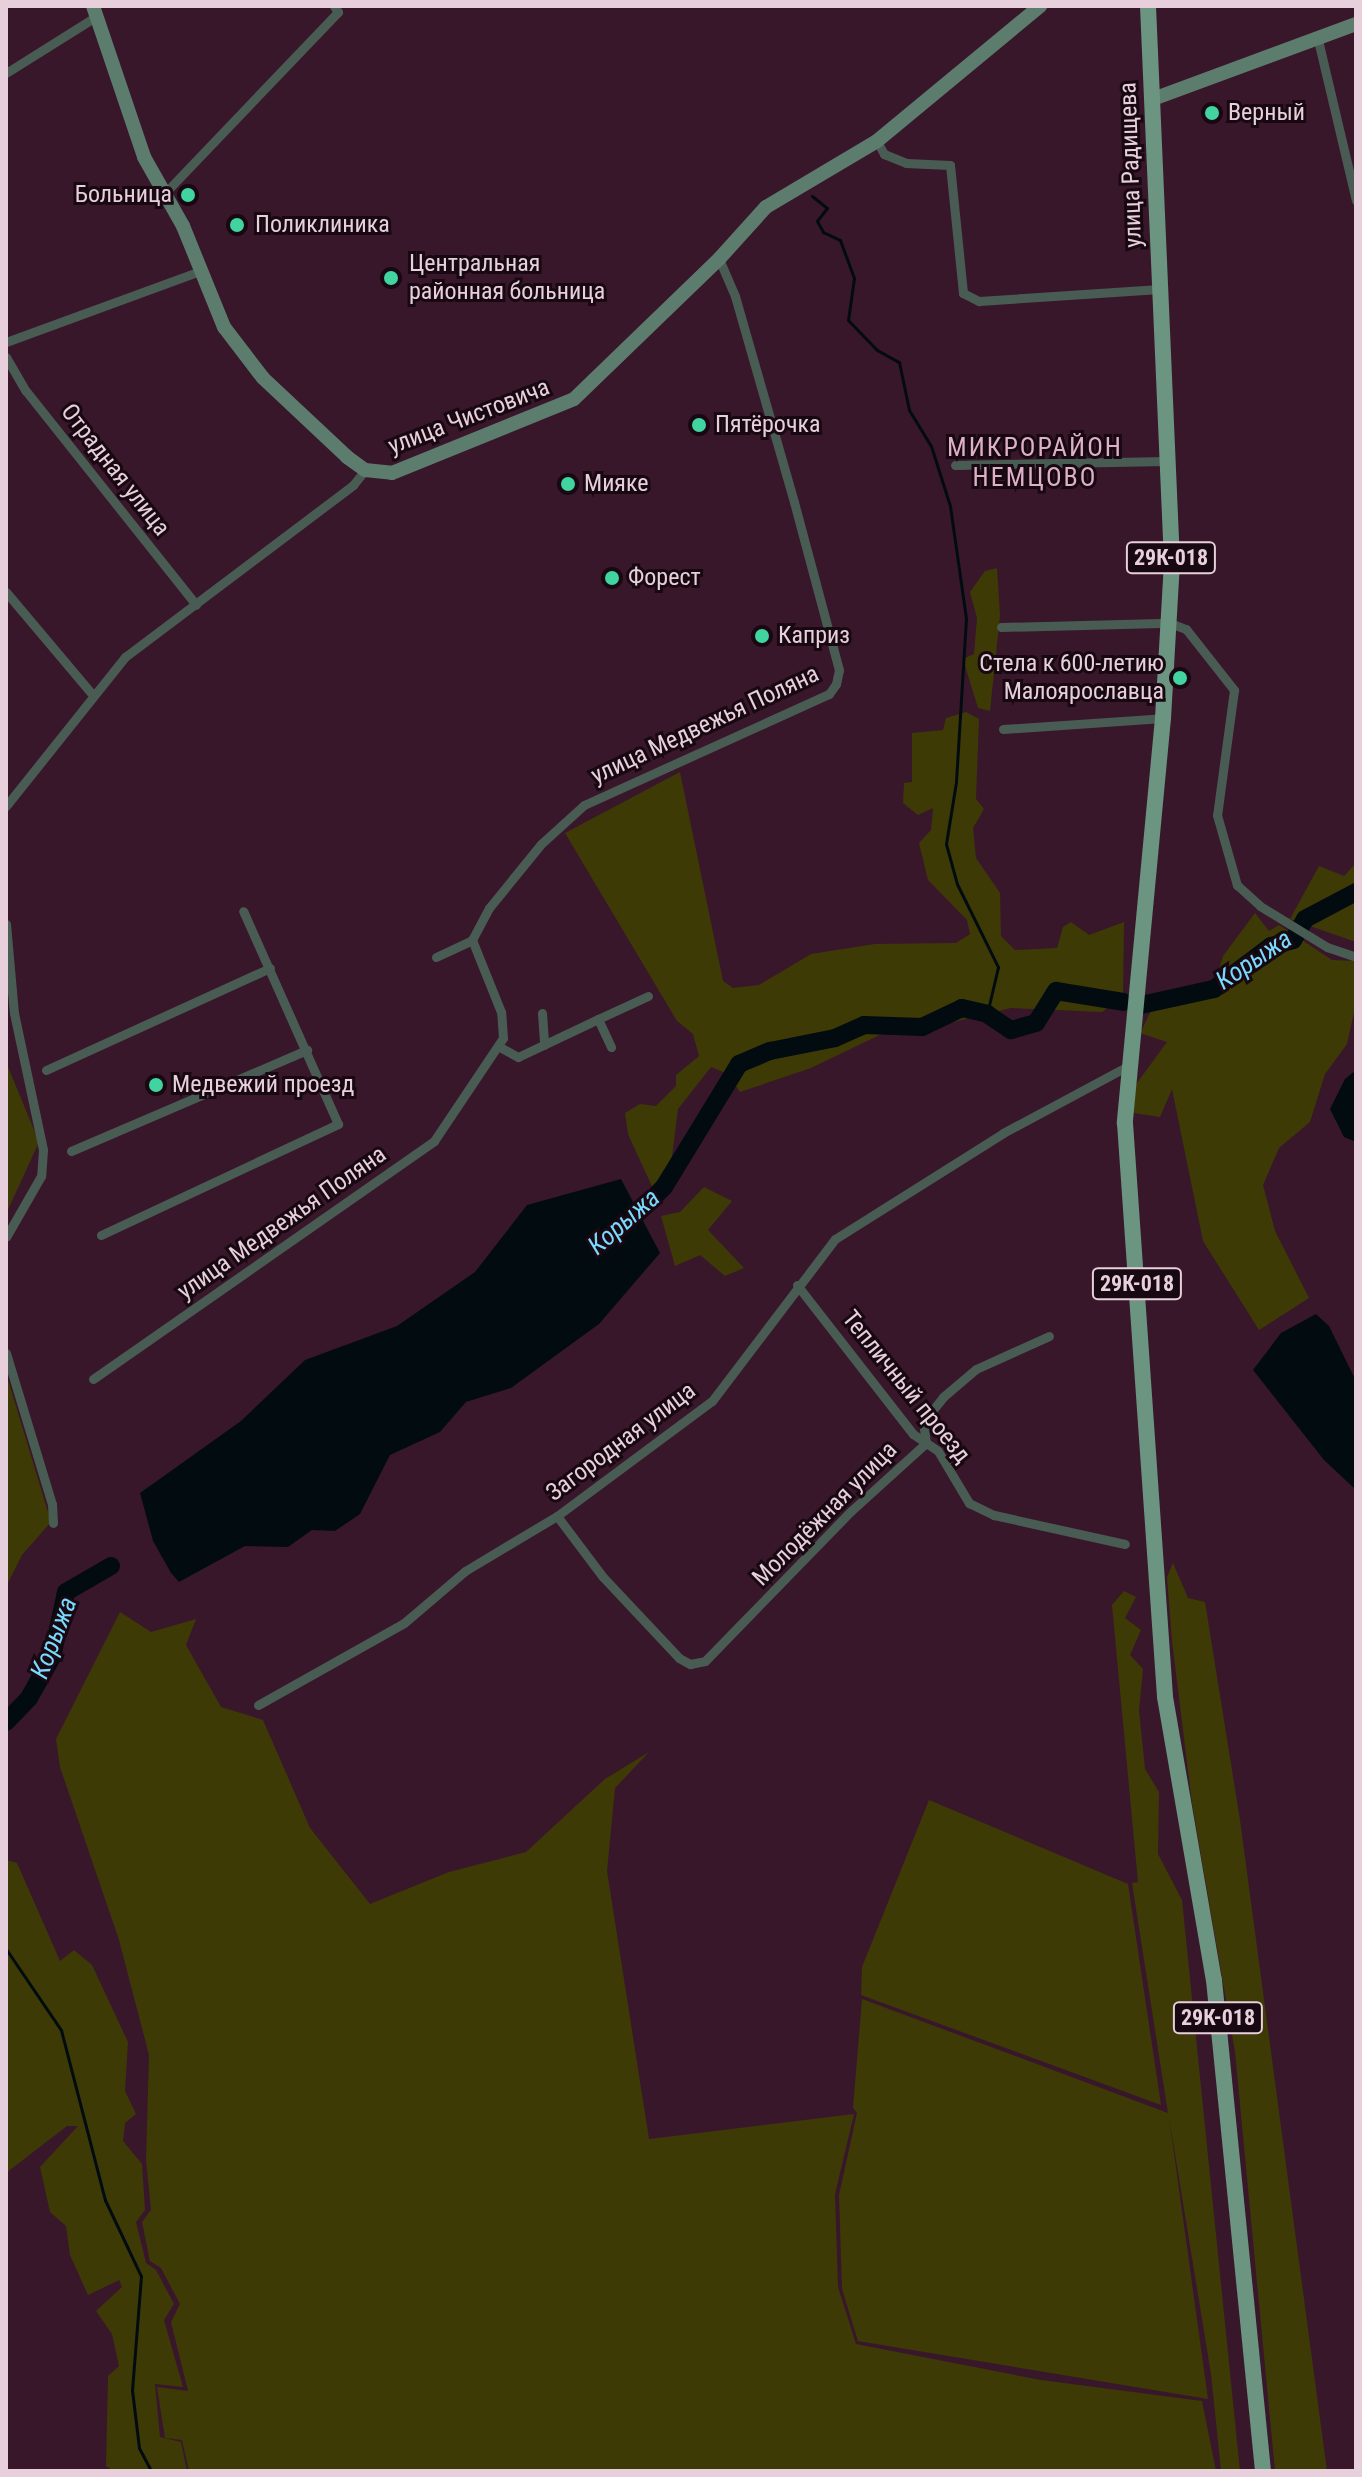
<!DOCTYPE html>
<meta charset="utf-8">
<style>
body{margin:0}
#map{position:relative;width:1362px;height:2477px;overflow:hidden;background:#39172b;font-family:"Roboto Condensed",sans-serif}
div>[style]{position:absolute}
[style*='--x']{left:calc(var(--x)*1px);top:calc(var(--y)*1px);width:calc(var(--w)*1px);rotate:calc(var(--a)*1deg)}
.green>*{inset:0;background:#3d3a06}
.water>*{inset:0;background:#020c10}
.stream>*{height:3px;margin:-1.5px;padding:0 1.5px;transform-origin:1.5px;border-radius:1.5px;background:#020c10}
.river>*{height:18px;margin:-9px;padding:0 9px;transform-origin:9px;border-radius:9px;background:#020c10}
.street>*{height:9px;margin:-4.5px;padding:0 4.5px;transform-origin:4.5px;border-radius:4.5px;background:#495c53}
.secondary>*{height:14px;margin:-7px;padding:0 7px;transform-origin:7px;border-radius:7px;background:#5c7c6d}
.primary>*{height:16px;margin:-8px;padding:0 8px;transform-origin:8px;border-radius:8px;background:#6b9481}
.dots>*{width:22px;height:22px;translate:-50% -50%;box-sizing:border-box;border:4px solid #170811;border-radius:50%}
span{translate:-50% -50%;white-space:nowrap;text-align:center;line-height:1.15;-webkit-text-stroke:6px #170811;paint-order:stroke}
.shield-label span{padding:2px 6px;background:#170811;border:2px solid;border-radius:6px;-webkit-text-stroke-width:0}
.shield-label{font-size:22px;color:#e7cfdb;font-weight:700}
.poi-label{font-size:24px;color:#e7cfdb}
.left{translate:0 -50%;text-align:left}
.right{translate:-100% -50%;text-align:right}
.street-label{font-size:24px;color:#e7cfdb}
.neighbourhood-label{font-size:26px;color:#deb0c8;letter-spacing:2px}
.water-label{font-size:26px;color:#79d9fe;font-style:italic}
.frame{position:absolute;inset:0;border:8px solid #e7cfdb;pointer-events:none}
</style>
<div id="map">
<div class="green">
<i style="clip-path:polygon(997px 568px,1000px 615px,990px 711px,978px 708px,963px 659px,974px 654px,977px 618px,970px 592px,985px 571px)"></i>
<i style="clip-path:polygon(966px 712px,979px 719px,976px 799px,984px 809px,973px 828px,976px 858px,1000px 893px,1001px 936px,1015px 950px,1057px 948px,1063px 927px,1071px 922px,1089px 935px,1124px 922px,1123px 996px,1102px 1012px,1011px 1008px,933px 1027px,892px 1029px,811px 1068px,740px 1092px,728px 1074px,711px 1067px,678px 1109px,669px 1180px,655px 1193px,628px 1134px,625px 1113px,640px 1104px,656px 1106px,676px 1086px,676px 1075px,699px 1056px,693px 1034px,677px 1021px,565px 833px,680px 772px,723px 981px,733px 988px,759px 985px,811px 954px,875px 944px,956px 943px,970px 934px,967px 920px,928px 880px,919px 843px,931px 830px,933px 808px,918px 815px,903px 803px,904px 783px,912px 782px,912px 733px,943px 730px,946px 718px)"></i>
<i style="clip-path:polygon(1356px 863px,1356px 942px,1290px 919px,1319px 866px,1344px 876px)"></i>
<i style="clip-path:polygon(1255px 913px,1269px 931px,1279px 925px,1332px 960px,1356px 961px,1356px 1003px,1347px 1044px,1325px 1074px,1310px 1122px,1279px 1148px,1263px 1185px,1275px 1231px,1309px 1298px,1259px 1330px,1203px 1241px,1172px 1089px,1160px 1117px,1134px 1113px,1134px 1087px,1167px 1042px,1140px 1033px,1155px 1003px,1215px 982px,1223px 956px)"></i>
<i style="clip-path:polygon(6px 1062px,39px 1142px,6px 1214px)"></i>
<i style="clip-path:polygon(704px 1187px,732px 1201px,708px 1230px,744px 1268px,725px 1276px,700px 1255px,675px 1266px,661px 1216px,680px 1212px)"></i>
<i style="clip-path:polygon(6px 1373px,51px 1522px,22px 1555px,6px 1587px)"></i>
<i style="clip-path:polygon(1173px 1563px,1188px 1598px,1205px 1602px,1240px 1820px,1327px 2471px,1275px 2471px,1235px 2052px,1192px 1803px,1172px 1641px,1167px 1577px)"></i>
<i style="clip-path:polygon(1124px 1591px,1136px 1597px,1125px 1618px,1141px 1630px,1130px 1655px,1143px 1669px,1139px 1710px,1145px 1769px,1159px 1792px,1158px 1854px,1182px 1900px,1240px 2471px,1221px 2471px,1211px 2374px,1169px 2117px,1208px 2399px,858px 2341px,842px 2289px,839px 2195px,857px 2113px,853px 2108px,862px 1999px,1168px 2113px,1132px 1883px,1138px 1882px,1112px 1605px)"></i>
<i style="clip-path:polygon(120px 1612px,151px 1632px,196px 1619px,186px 1645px,221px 1707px,263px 1720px,310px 1828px,370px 1904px,449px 1872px,526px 1852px,605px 1779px,649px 1752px,615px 1788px,607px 1871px,649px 2139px,854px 2114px,835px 2194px,838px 2287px,856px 2344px,1041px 2380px,1202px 2401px,1216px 2471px,189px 2471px,182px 2440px,165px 2438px,157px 2387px,188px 2391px,171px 2322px,180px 2304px,161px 2268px,150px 2261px,142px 2222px,151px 2210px,146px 2160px,149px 2055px,119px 1940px,60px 1767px,56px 1739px)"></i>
<i style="clip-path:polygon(929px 1800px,1128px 1884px,1161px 2105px,861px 1995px,862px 1967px)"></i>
<i style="clip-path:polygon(6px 1860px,17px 1863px,60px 1961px,74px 1950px,92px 1965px,128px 2042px,125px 2091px,136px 2114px,125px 2123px,123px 2141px,142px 2164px,145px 2210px,136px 2222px,146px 2263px,156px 2270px,174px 2304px,164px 2320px,183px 2387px,155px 2384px,160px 2437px,181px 2442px,187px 2471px,114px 2471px,106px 2466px,108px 2376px,119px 2366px,112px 2334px,96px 2311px,122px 2287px,119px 2280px,88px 2295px,70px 2255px,66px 2226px,50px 2212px,40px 2167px,78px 2126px,67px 2126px,6px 2173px)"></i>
</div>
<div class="water">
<i style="clip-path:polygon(1356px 1070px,1356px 1142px,1344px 1137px,1330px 1109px,1345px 1079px)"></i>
<i style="clip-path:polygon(621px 1179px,660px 1253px,599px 1324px,511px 1388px,466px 1402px,440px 1432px,390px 1455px,360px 1514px,335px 1531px,312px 1530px,288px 1547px,245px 1546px,179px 1582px,171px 1573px,153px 1541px,140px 1493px,241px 1421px,305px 1360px,397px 1326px,475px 1272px,527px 1205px)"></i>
<i style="clip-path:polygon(1316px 1314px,1329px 1326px,1356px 1381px,1356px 1490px,1324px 1460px,1253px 1370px,1281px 1333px)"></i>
</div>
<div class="stream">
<i style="--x:812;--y:196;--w:19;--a:39"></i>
<i style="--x:827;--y:208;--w:16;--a:128"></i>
<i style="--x:817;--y:221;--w:13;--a:61"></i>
<i style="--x:823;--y:232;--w:19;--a:25"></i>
<i style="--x:840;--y:240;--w:40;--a:69.8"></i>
<i style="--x:854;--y:278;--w:42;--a:98.1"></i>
<i style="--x:848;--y:320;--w:42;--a:46"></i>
<i style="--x:877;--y:350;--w:25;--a:29"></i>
<i style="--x:899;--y:362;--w:49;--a:78.2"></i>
<i style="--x:909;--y:410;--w:42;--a:58.6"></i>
<i style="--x:931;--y:446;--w:63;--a:72.4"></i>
<i style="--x:950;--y:506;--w:113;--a:81.9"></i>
<i style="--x:966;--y:618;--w:164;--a:93.5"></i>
<i style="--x:956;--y:782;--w:63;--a:99.2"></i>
<i style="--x:946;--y:844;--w:41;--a:74.6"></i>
<i style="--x:957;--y:884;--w:93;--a:63.7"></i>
<i style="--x:998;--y:967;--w:48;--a:103.2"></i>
<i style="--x:6;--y:1949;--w:98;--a:55.8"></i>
<i style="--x:61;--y:2030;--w:176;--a:75.5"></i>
<i style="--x:105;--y:2200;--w:84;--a:64.7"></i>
<i style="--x:141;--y:2276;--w:114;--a:94.5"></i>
<i style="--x:132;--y:2390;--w:58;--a:83.1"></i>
<i style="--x:139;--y:2448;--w:26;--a:62"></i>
</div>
<div class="river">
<i style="--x:1141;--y:1005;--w:75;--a:-12.4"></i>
<i style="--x:1214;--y:989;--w:71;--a:-37"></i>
<i style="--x:1271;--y:946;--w:23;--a:-15"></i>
<i style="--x:1293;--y:940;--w:24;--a:-60"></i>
<i style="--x:1305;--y:919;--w:58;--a:-27.9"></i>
<i style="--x:621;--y:1230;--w:61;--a:-45"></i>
<i style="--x:664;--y:1187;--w:144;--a:-58.6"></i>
<i style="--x:739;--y:1064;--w:34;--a:-23"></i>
<i style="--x:770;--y:1051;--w:66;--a:-11.3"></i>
<i style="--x:835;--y:1038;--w:32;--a:-24"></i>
<i style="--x:864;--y:1025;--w:58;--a:2"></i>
<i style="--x:922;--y:1027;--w:44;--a:-25.4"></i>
<i style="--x:962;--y:1008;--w:26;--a:13"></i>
<i style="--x:987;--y:1014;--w:29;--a:34"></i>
<i style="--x:1011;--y:1030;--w:26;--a:-16"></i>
<i style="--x:1036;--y:1023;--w:38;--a:-58"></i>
<i style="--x:1056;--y:991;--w:68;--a:9.3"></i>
<i style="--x:6;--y:1722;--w:33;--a:-46"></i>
<i style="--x:29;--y:1698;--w:47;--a:-60.7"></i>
<i style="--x:52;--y:1657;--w:66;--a:-77.8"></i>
<i style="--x:66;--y:1592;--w:52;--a:-30"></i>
</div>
<div class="street">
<i style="--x:1318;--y:40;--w:165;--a:76.7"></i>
<i style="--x:6;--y:73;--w:107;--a:-32.1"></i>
<i style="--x:877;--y:141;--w:15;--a:62"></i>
<i style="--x:884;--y:154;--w:24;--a:22"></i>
<i style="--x:906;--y:163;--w:44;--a:2.6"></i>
<i style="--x:950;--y:165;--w:129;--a:84.2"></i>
<i style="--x:963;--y:293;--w:18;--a:27"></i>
<i style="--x:979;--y:301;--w:181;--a:-3.8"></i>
<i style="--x:164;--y:194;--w:252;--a:-46.3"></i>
<i style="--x:338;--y:12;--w:7;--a:-124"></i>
<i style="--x:6;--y:342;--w:207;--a:-20.1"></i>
<i style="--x:6;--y:357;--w:39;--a:60"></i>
<i style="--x:26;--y:391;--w:273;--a:51.5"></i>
<i style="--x:955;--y:465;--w:212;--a:-1.1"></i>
<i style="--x:6;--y:592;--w:132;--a:49.9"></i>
<i style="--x:1001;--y:627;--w:169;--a:-1.4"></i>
<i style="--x:1170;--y:623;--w:17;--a:21"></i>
<i style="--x:1186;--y:629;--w:78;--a:51.8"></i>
<i style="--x:1234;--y:690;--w:126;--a:97.7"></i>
<i style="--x:1217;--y:815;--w:73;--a:74.1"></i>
<i style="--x:1237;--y:885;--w:31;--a:42"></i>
<i style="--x:1260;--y:906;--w:79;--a:31.5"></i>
<i style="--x:1327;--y:947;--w:31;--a:19"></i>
<i style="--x:1003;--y:729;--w:160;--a:-3.9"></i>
<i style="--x:6;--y:806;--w:191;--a:-51.4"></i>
<i style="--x:125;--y:657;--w:286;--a:-37"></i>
<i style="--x:353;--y:485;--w:19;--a:-51"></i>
<i style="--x:6;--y:924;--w:89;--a:84.9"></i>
<i style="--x:14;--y:1013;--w:140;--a:78"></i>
<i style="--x:43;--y:1150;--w:26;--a:94"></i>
<i style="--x:41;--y:1176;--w:70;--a:119.8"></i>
<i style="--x:436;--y:957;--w:40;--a:-25"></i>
<i style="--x:542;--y:1013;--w:32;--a:86"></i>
<i style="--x:598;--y:1019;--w:55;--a:-24.7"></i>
<i style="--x:498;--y:1046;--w:23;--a:29"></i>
<i style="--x:518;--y:1057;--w:89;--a:-25.4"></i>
<i style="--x:598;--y:1019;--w:31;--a:65"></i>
<i style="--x:46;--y:1070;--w:246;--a:-24.5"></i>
<i style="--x:71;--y:1151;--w:257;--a:-23.2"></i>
<i style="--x:101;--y:1235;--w:262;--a:-25.1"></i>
<i style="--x:338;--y:1124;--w:233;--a:-114"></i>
<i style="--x:797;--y:1285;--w:189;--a:52.1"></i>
<i style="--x:913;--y:1434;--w:30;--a:34"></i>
<i style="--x:938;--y:1451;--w:61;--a:59.2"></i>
<i style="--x:969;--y:1503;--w:28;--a:26"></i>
<i style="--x:994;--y:1515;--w:134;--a:12.5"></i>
<i style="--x:6;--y:1353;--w:158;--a:73.1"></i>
<i style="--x:52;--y:1504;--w:19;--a:87"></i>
<i style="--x:93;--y:1379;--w:416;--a:-34.9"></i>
<i style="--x:434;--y:1141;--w:124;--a:-56.2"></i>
<i style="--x:503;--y:1038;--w:26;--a:-94"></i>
<i style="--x:501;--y:1012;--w:78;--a:-111.9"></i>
<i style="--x:472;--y:940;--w:36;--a:-62"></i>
<i style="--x:489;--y:908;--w:82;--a:-50.9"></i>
<i style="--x:541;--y:844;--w:58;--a:-42.2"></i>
<i style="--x:584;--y:805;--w:269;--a:-24.4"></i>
<i style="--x:829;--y:694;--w:12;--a:-55"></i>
<i style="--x:836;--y:684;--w:14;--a:-78"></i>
<i style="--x:839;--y:670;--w:174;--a:-105"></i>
<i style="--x:794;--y:502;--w:214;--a:-106"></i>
<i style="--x:735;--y:296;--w:40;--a:-113.4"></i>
<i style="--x:557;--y:1516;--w:76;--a:53"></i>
<i style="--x:603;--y:1577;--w:111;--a:46.8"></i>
<i style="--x:679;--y:1658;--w:13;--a:29"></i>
<i style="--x:690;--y:1664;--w:15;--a:-11"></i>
<i style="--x:705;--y:1661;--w:209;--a:-45.8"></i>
<i style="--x:851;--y:1511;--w:101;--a:-42.2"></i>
<i style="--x:926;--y:1443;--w:21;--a:-98"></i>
<i style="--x:923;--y:1422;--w:32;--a:-51"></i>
<i style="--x:943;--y:1397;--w:43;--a:-40.3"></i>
<i style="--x:976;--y:1369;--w:80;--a:-24.3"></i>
<i style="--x:258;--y:1705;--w:167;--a:-29.3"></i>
<i style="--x:404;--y:1623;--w:80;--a:-40.4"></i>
<i style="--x:465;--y:1571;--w:107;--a:-30.9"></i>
<i style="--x:557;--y:1516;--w:193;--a:-36.6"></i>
<i style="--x:712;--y:1401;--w:203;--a:-52.8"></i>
<i style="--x:835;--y:1239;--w:199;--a:-32.2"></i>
<i style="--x:1003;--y:1133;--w:142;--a:-28.2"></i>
</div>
<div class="secondary">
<i style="--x:93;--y:6;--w:159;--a:71.3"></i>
<i style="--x:144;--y:157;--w:79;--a:60.5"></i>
<i style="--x:183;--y:226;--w:109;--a:67.9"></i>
<i style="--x:224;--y:327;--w:64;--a:52.6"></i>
<i style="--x:263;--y:378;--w:115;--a:43.2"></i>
<i style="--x:347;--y:457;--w:22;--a:36"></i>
<i style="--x:365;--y:470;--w:27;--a:6"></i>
<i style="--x:392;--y:473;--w:196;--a:-22.1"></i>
<i style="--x:574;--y:399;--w:202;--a:-44"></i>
<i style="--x:719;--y:259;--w:70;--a:-47.9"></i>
<i style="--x:766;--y:207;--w:129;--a:-30.7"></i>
<i style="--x:877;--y:141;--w:212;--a:-39.6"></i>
<i style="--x:1153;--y:99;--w:216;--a:-20.3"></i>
</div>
<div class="primary">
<i style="--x:1148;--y:6;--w:557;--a:87.53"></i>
<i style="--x:1172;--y:562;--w:156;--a:93.3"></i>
<i style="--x:1163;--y:718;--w:407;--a:95.4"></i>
<i style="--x:1125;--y:1123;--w:575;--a:86.01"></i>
<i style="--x:1165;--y:1697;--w:287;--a:80.2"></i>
<i style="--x:1214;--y:1980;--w:493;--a:84.3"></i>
</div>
<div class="dots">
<i style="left:1212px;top:113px;background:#41d4a1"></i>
<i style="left:188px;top:195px;background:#41d4a1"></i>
<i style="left:237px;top:225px;background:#41d4a1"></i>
<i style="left:391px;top:278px;background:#41d4a1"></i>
<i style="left:699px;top:425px;background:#41d4a1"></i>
<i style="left:568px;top:484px;background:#41d4a1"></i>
<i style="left:612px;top:578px;background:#41d4a1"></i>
<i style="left:762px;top:636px;background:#41d4a1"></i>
<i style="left:1180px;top:678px;background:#41d4a1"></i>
<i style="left:156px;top:1085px;background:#41d4a1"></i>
</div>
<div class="shield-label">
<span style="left:1171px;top:558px">29К-018</span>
<span style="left:1137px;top:1284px">29К-018</span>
<span style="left:1218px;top:2018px">29К-018</span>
</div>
<div class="poi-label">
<span class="left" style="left:1228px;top:113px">Верный</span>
<span class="right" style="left:172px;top:195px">Больница</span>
<span class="left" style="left:255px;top:225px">Поликлиника</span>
<span class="left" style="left:409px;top:278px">Центральная<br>районная больница</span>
<span class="left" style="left:715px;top:425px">Пятёрочка</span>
<span class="left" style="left:584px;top:484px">Мияке</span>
<span class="left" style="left:628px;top:578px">Форест</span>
<span class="left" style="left:778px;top:636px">Каприз</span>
<span class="right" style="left:1164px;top:678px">Стела к 600-летию<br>Малоярославца</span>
<span class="left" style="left:172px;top:1085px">Медвежий проезд</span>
</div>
<div class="street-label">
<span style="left:1131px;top:165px;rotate:-92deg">улица Радищева</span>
<span style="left:469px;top:417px;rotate:-21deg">улица Чистовича</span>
<span style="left:115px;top:470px;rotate:52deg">Отрадная улица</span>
<span style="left:705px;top:725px;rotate:-25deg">улица Медвежья Поляна</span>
<span style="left:282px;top:1223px;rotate:-35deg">улица Медвежья Поляна</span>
<span style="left:906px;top:1387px;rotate:51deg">Тепличный проезд</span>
<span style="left:621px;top:1442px;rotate:-37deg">Загородная улица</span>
<span style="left:825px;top:1514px;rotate:-45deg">Молодёжная улица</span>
</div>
<div class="neighbourhood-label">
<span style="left:1035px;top:463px">МИКРОРАЙОН<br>НЕМЦОВО</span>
</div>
<div class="water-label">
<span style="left:1254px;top:960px;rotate:-34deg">Корыжа</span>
<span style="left:624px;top:1222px;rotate:-41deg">Корыжа</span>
<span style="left:54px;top:1638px;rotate:-69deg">Корыжа</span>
</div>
<div class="frame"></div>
</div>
